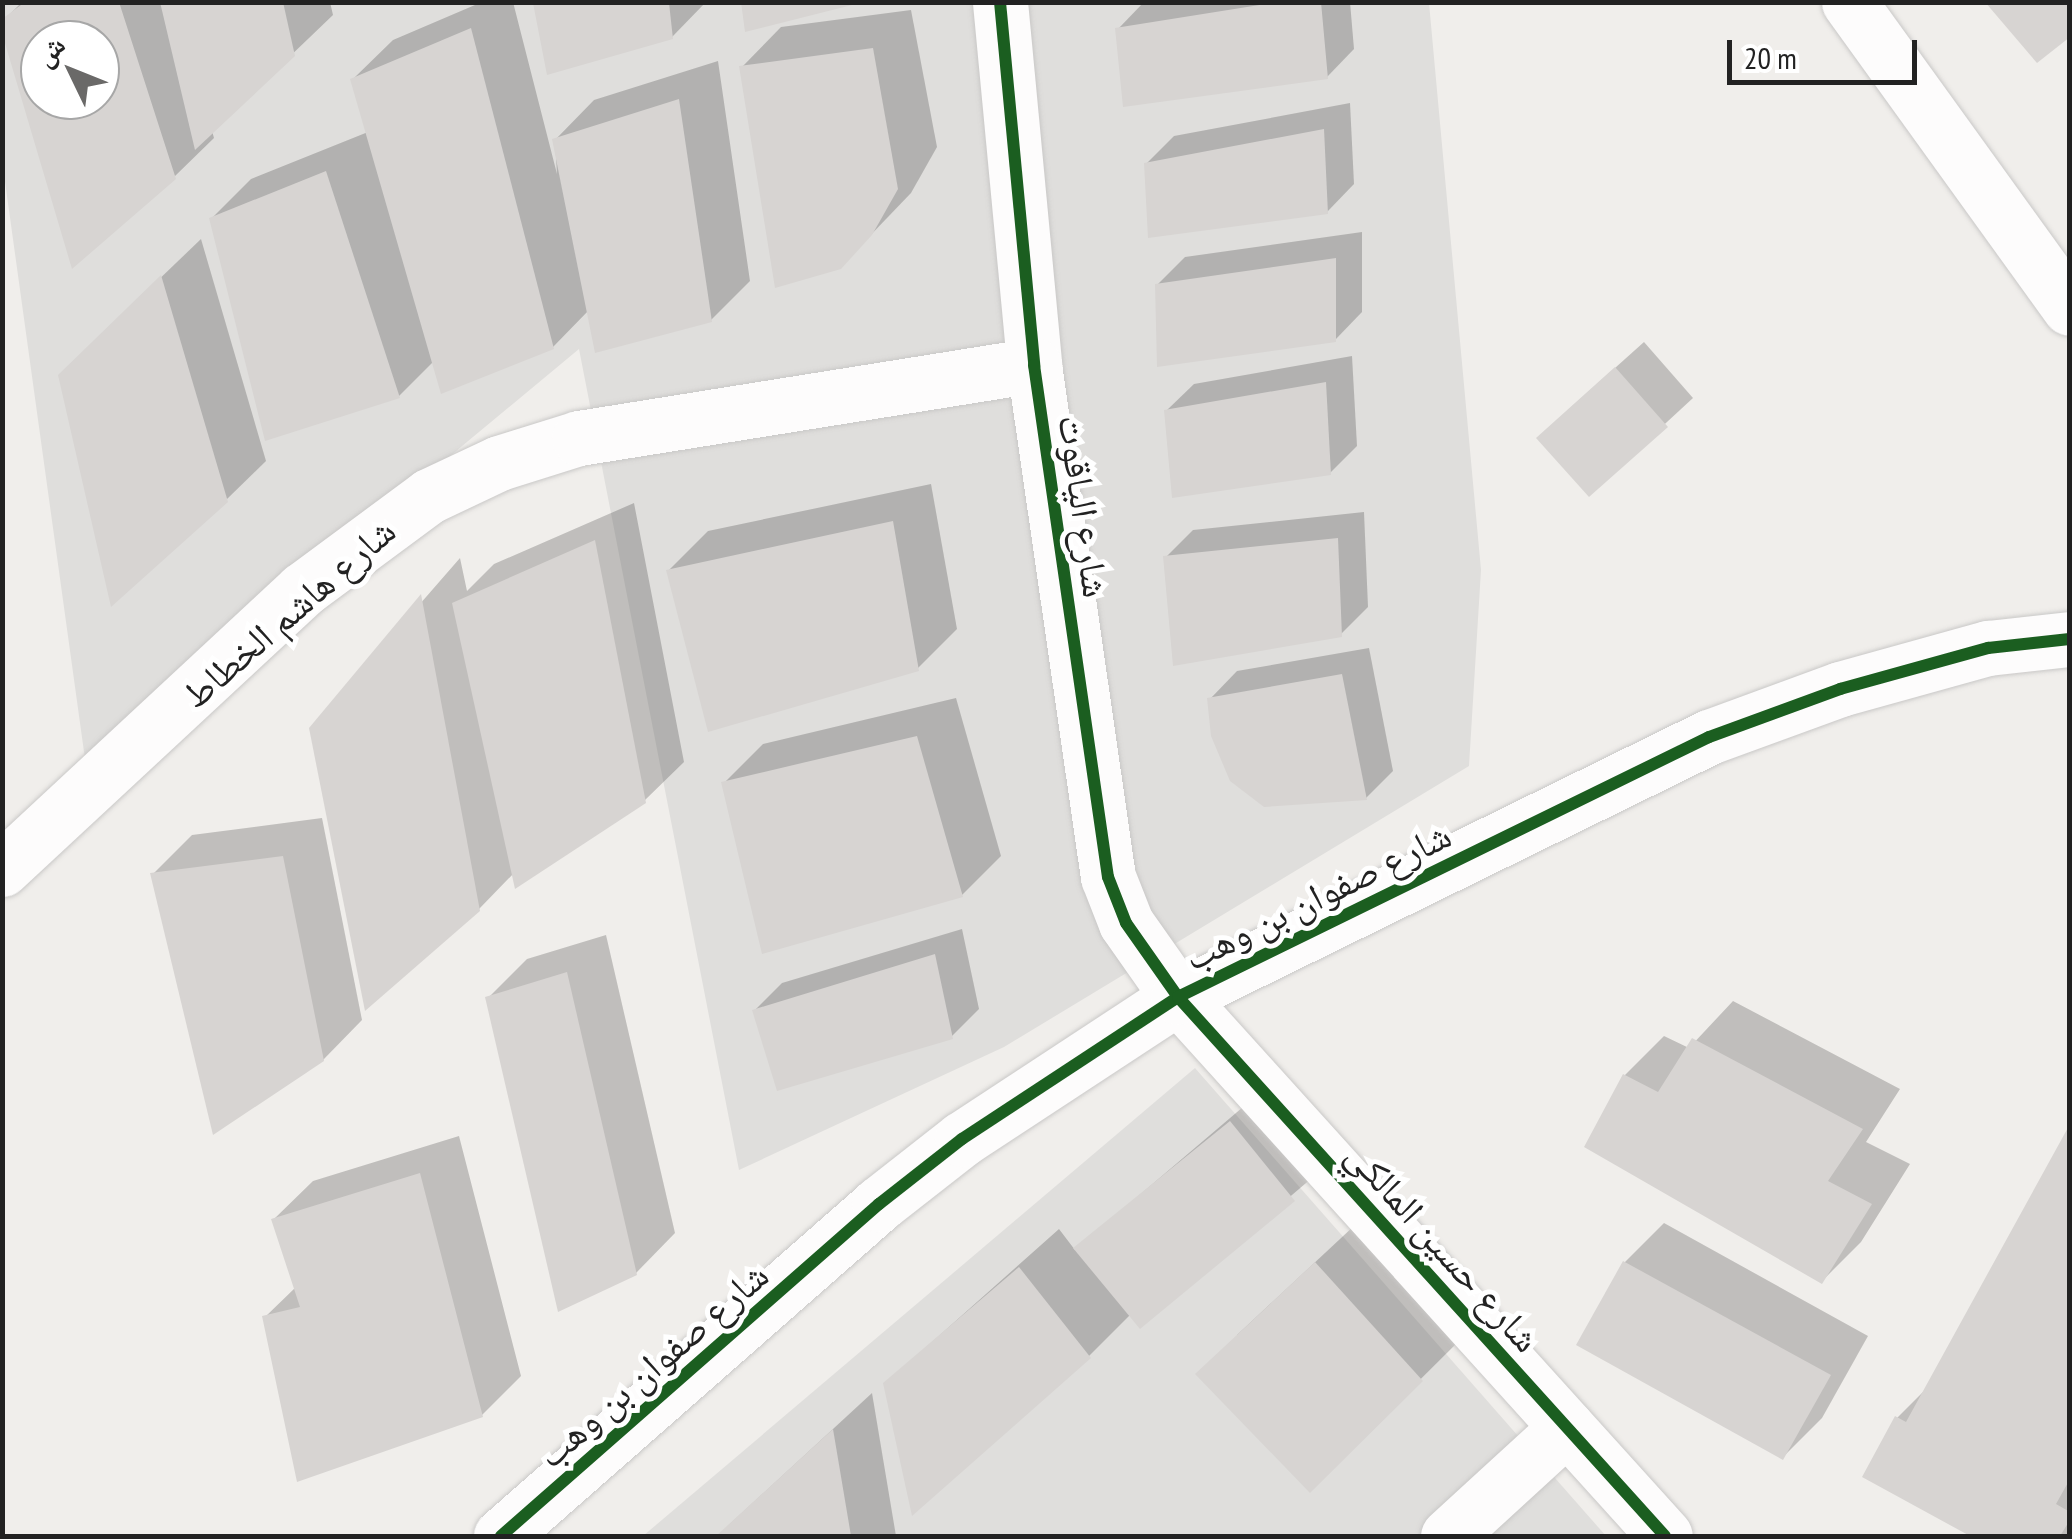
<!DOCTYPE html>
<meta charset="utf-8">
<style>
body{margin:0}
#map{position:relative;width:2072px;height:1539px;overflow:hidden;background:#f0eeeb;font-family:"PT Sans Narrow","Noto Naskh Arabic",sans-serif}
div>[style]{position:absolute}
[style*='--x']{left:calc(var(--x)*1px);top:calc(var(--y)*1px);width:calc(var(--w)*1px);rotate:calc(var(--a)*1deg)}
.residential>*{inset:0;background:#dfdedc}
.shadow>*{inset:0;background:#0003}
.building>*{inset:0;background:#d7d4d2}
.roads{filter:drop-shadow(0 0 2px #c9c8c7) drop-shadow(0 0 2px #c9c8c7)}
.street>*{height:55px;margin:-27.5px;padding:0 27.5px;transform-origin:27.5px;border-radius:27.5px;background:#fdfcfc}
.cycleway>*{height:12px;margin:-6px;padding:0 6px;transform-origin:6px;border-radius:6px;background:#1b5e20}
span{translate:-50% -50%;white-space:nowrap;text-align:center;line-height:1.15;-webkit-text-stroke:10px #fff;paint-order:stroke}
.street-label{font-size:38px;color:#222}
.frame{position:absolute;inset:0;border:5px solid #222;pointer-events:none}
.north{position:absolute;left:20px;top:20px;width:100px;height:100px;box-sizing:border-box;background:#fff;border:2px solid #a7a7a7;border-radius:50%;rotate:313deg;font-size:28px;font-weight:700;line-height:40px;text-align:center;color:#222}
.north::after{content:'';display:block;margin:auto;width:35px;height:45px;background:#6a6968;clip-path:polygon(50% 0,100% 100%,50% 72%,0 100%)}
.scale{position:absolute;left:1727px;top:40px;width:190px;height:45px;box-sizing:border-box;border:5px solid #222;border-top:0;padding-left:12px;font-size:30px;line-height:35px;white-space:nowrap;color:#222;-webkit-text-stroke:8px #fff;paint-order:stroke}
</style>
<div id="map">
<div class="residential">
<i style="clip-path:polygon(evenodd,2px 3px,1429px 3px,1481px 570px,1469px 766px,1004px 1047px,739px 1170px,579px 349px,85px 759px,3px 167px,2px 3px,40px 40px,100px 40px,100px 100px,40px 100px,40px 40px)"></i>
<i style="clip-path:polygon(1195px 1068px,1606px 1536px,643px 1536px)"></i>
</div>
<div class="shadow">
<i style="clip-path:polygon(evenodd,22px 2px,330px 2px,333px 15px,212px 131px,214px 138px,174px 177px,73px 265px,2px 22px,22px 2px,40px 40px,100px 40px,100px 100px,40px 100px,40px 40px)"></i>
<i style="clip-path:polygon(482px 2px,513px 2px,557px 174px,555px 140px,594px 100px,718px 61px,750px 281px,711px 320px,589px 310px,553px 347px,434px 361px,399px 396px,212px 218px,251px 179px,368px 132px,353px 79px,393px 40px)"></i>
<i style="clip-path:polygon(535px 2px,706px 2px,672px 37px,549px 72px)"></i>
<i style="clip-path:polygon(1144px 2px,1350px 2px,1354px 49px,1327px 77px,1118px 29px)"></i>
<i style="clip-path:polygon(911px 10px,937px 147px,911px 193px,840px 267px,742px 67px,781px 27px)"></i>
<i style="clip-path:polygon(1350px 103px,1354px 184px,1327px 212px,1146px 164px,1174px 136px)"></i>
<i style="clip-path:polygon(1362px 232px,1362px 312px,1335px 340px,1157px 285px,1185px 257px)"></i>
<i style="clip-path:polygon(201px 239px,266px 461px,226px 500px,100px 336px)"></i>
<i style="clip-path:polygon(1644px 342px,1693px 398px,1589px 494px,1567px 411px)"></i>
<i style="clip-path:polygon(1352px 356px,1357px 446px,1330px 473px,1166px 411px,1194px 384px)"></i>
<i style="clip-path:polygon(931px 484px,957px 629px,918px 668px,669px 570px,708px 531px)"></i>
<i style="clip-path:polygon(634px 503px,684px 762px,644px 801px,514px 873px,479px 909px,311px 729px,460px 558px,467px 591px,494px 564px)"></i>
<i style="clip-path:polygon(1364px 512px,1368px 607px,1341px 634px,1166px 557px,1193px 530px)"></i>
<i style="clip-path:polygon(1369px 648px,1393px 771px,1366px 798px,1210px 699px,1237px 671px)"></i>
<i style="clip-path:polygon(956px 698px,1001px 856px,962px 895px,724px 783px,763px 744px)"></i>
<i style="clip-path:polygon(322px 818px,362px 1020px,323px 1060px,153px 874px,192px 835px)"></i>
<i style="clip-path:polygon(962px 929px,979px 1009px,951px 1037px,754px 1011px,782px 983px)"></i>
<i style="clip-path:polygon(606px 935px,675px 1233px,636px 1273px,488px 998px,527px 959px)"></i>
<i style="clip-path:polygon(1733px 1001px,1900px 1089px,1866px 1142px,1910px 1164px,1861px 1242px,1822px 1281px,1587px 1146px,1625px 1075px,1664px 1036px,1689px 1048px)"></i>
<i style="clip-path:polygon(1270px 1084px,1333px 1160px,1140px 1325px,1131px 1314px,1089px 1356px,886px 1383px,1059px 1229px,1075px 1250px)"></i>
<i style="clip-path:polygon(2070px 1129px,2070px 1536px,1975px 1536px,1865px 1476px,1897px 1418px,1928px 1387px)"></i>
<i style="clip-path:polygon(459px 1136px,521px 1376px,482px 1415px,265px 1317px,296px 1287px,273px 1220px,313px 1181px)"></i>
<i style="clip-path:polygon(1664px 1223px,1868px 1336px,1822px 1418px,1783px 1457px,1580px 1344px,1625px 1262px)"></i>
<i style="clip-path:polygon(1355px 1225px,1460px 1340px,1310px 1489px,1237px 1335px)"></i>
<i style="clip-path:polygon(872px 1393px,896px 1536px,718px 1536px,731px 1523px)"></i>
</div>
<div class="building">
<i style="clip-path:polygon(evenodd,25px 2px,119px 2px,176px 179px,72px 269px,2px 33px,2px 19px,25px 2px,40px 40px,100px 40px,100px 100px,40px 100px,40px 40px)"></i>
<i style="clip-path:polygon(160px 2px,283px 2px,295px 56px,195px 150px)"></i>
<i style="clip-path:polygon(741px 2px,856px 2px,856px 4px,745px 32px)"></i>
<i style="clip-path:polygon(1278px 2px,1321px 2px,1328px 79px,1123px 107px,1115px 28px)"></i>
<i style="clip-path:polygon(1985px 2px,2070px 2px,2070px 37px,2037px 63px)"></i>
<i style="clip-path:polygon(533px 3px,669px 3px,673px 39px,547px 75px)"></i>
<i style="clip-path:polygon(471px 28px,554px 349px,441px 394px,350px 79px)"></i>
<i style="clip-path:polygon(873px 48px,898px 189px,872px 235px,841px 269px,775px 288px,739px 66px)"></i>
<i style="clip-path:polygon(679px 99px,712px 322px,595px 353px,552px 139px)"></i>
<i style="clip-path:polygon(1324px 129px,1328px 214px,1148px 238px,1144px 163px)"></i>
<i style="clip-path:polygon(326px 171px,400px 398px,265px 441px,209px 218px)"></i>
<i style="clip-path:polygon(1336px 258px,1336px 342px,1157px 367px,1155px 284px)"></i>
<i style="clip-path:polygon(161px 275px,228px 502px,111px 607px,58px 375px)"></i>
<i style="clip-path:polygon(1615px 367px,1668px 427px,1589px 497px,1536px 438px)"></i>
<i style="clip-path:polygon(1326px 382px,1331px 475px,1172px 498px,1164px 410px)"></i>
<i style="clip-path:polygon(893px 521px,919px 671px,708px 732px,666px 570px)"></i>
<i style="clip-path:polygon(1338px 538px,1342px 637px,1173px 666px,1163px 556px)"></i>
<i style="clip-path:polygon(595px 540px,646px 803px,515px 889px,452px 603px)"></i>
<i style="clip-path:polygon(421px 594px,480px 911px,365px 1011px,309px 728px)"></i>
<i style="clip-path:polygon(1342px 674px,1367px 800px,1264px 807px,1230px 781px,1211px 736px,1207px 698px)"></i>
<i style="clip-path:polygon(917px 736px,963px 897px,762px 954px,721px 782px)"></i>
<i style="clip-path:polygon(283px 856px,324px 1061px,213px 1135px,150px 873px)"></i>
<i style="clip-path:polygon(935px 954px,953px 1039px,777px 1091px,752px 1010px)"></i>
<i style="clip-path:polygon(567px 972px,637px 1275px,558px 1312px,485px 997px)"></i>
<i style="clip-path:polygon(1692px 1038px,1863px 1129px,1828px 1181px,1872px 1204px,1822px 1284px,1584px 1147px,1623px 1074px,1658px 1092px)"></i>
<i style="clip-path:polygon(1230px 1121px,1295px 1201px,1140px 1329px,1073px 1248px)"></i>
<i style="clip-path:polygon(2070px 1124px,2070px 1479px,2056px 1504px,2070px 1512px,2070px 1520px,2060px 1536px,1970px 1536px,1862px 1477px,1895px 1416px,1906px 1422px)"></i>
<i style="clip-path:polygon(420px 1173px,483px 1417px,297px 1482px,262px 1316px,300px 1307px,271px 1219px)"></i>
<i style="clip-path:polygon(1623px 1261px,1831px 1375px,1783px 1460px,1576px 1345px)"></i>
<i style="clip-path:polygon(1315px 1262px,1423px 1381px,1310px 1493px,1195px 1374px)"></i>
<i style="clip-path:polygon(1019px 1267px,1091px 1358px,912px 1516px,883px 1383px)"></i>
<i style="clip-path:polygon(833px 1429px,851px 1536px,716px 1536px)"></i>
</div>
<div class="roads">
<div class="street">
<i style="--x:1000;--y:2;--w:365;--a:84.6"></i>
<i style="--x:1034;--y:365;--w:517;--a:81.78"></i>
<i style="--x:1108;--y:877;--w:49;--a:68.6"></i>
<i style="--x:1126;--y:923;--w:90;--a:54.9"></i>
<i style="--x:1178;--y:997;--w:726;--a:47.9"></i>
<i style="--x:1849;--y:2;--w:377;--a:54.2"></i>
<i style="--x:2;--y:869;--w:410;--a:-42.9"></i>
<i style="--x:302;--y:590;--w:158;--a:-36.5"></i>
<i style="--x:429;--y:496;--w:77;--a:-25.2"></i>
<i style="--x:499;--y:463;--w:84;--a:-17.4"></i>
<i style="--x:579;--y:438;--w:461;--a:-9.1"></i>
<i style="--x:501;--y:1536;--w:503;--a:-41.29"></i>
<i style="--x:879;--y:1204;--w:105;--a:-38.1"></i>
<i style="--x:962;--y:1139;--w:258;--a:-33.3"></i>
<i style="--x:1178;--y:997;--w:591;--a:-26.09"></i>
<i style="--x:1709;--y:737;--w:140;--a:-20.1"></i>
<i style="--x:1840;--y:689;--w:154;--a:-15.5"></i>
<i style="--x:1988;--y:648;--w:82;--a:-6.3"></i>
<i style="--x:1448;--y:1536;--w:161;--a:-42.5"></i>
</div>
</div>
<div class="cycleway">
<i style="--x:1000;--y:2;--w:365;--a:84.6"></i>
<i style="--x:1034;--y:365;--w:517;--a:81.78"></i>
<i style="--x:1108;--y:877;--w:49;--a:68.6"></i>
<i style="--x:1126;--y:923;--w:90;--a:54.9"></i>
<i style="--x:1178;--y:997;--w:726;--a:47.9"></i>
<i style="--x:501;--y:1536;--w:503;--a:-41.29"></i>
<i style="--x:879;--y:1204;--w:105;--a:-38.1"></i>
<i style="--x:962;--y:1139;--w:258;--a:-33.3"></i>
<i style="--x:1178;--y:997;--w:591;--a:-26.09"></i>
<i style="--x:1709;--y:737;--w:140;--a:-20.1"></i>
<i style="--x:1840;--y:689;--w:154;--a:-15.5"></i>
<i style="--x:1988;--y:648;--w:82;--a:-6.3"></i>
</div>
<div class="street-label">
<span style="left:1085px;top:506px;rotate:82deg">شارع الياقوت</span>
<span style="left:288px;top:612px;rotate:-41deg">شارع هاشم الخطاط</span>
<span style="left:1317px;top:895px;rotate:-26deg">شارع صفوان بن وهب</span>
<span style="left:1444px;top:1246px;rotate:48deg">شارع حسين المالكي</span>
<span style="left:652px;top:1364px;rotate:-41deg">شارع صفوان بن وهب</span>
</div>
<div class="frame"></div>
<div class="north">ش</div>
<div class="scale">20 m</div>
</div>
